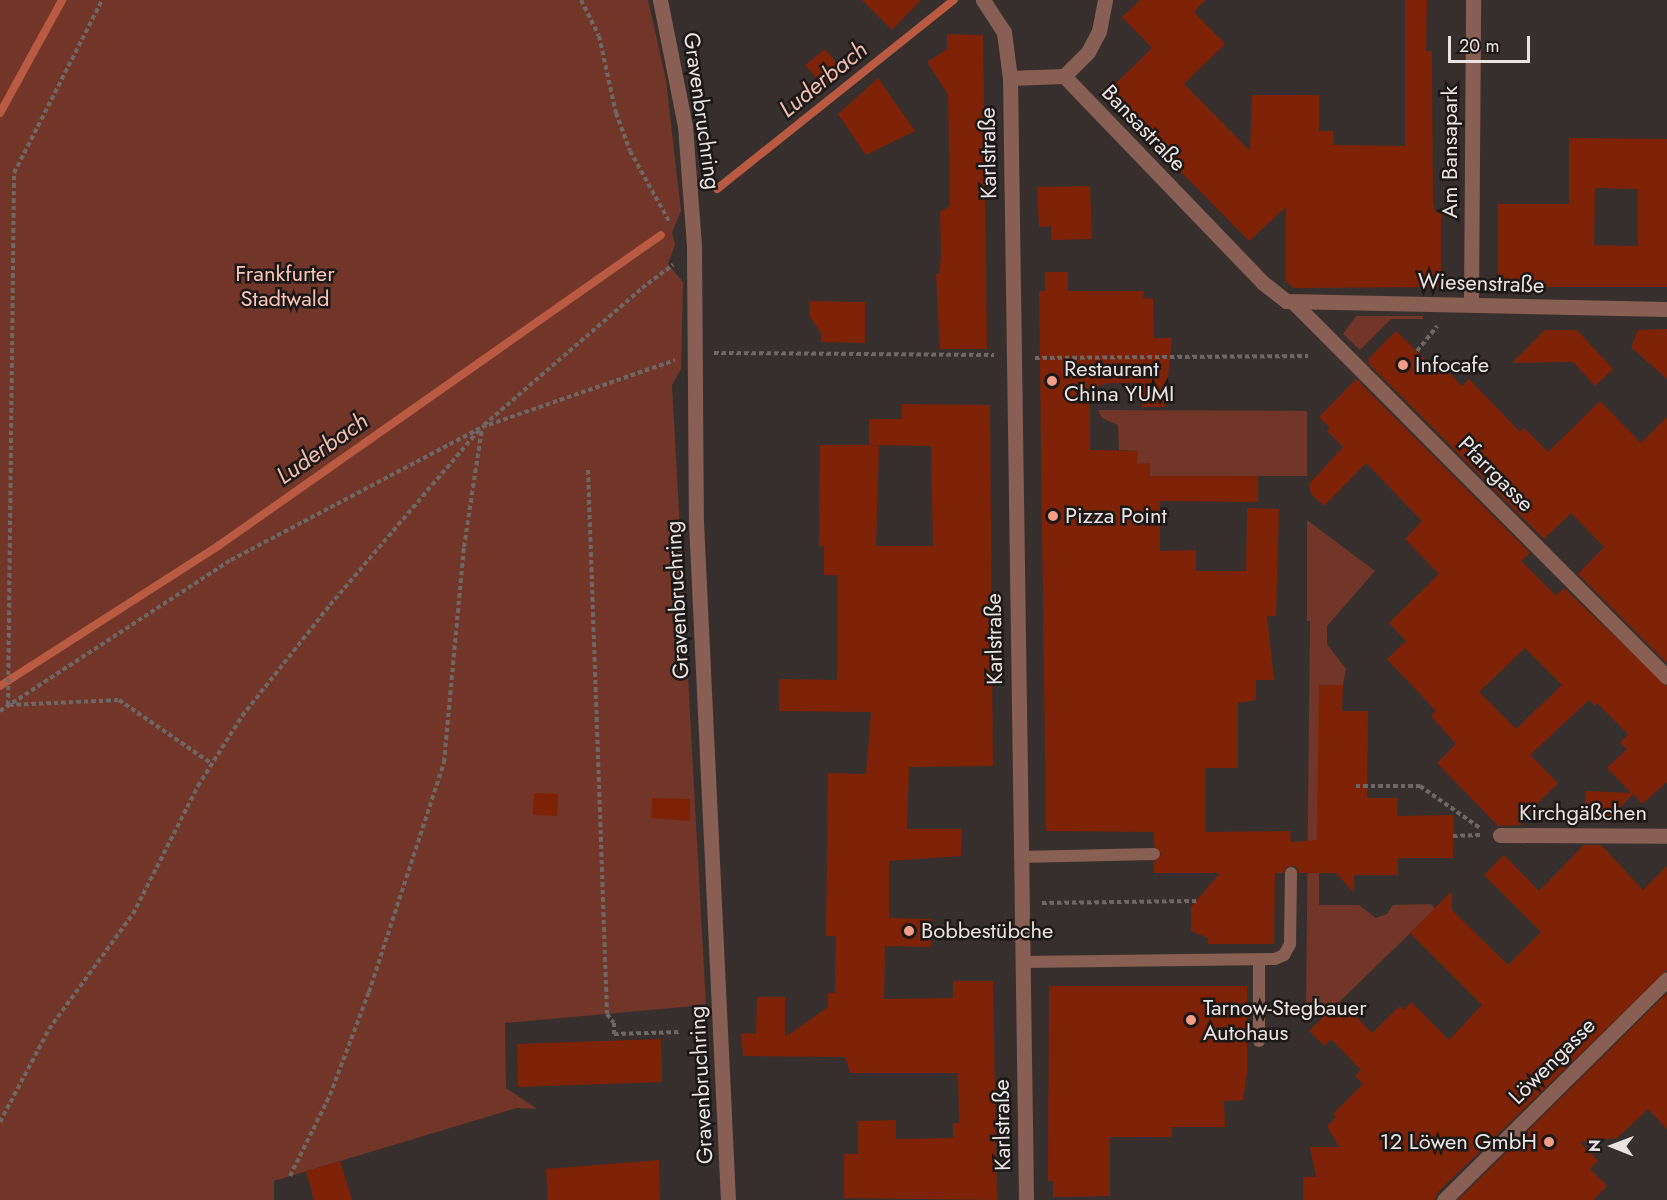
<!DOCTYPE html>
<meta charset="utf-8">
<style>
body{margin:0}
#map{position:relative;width:1667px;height:1200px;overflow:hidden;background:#372f2e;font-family:Jost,sans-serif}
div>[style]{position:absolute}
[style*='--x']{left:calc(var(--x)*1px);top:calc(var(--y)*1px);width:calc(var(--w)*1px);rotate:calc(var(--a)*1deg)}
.green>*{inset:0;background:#713627}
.stream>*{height:8px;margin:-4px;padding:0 4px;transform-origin:4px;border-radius:4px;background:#ba5a42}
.building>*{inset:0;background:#7d2207}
.path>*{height:4px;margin-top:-2px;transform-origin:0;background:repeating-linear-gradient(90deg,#6e6766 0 4.5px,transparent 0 7.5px)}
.service>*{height:12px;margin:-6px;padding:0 6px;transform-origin:6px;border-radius:6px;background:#895f53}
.minor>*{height:15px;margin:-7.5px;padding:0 7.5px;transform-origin:7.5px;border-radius:7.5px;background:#895f53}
.tertiary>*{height:15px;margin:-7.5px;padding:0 7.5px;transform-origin:7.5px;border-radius:7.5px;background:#895f53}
.dots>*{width:16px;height:16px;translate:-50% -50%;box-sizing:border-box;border:3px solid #1c1817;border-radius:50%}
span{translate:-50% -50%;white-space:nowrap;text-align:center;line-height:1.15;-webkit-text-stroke:5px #1c1817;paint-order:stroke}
.street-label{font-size:22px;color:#e9e4e3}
.park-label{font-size:22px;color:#fac5b7}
.poi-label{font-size:22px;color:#e9e4e3}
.left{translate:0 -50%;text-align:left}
.right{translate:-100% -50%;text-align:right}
.water-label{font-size:24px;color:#f0bcae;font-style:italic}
.north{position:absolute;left:1583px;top:1116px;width:60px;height:60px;-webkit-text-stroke:4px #1c1817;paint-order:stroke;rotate:271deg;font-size:16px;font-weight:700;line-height:24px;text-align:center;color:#e9e4e3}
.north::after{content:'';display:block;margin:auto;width:21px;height:27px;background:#e9e4e3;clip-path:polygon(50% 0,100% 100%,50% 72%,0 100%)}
.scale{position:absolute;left:1448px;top:36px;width:82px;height:27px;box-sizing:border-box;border:3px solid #e9e4e3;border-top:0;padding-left:8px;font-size:18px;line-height:21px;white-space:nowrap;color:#e9e4e3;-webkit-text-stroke:4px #1c1817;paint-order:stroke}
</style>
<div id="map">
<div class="green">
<i style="clip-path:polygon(0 0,648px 0,666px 80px,681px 211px,672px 232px,675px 245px,668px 264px,683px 282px,681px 369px,672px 385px,706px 1005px,505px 1023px,506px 1088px,537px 1109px,517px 1108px,274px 1181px,274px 1200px,0 1200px)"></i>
<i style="clip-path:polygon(1356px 316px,1423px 316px,1423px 319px,1391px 319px,1360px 350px,1343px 334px)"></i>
<i style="clip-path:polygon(1098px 410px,1307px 411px,1307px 476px,1150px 476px,1150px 464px,1137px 464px,1137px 451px,1119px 450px,1118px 425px,1102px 418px)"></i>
<i style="clip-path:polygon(1307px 520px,1375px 571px,1327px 626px,1327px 644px,1346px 669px,1343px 685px,1319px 685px,1319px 905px,1359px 905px,1376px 918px,1387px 914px,1393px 905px,1431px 904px,1435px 909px,1331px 1010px,1306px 1009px,1310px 621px,1307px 621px)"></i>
</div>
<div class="stream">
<i style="--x:0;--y:113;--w:129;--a:-61.2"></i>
<i style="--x:717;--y:189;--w:303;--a:-38.6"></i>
<i style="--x:0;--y:686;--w:259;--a:-32.7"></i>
<i style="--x:218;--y:546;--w:541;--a:-35.07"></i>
</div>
<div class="building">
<i style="clip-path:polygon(862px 0,921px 0,892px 30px)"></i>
<i style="clip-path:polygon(1140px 0,1205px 0,1194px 12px,1225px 44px,1184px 84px,1250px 151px,1252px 95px,1319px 95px,1319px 131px,1333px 131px,1334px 145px,1405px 146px,1405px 0,1427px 0,1426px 51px,1432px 51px,1433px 203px,1436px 213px,1441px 213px,1441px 287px,1294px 288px,1286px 281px,1286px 207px,1249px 241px,1168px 159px,1172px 156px,1141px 125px,1137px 129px,1104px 95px,1152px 48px,1122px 17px)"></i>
<i style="clip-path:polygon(947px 34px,983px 35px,987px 349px,940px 349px,936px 274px,939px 274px,941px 254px,940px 212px,950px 206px,948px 94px,927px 62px,947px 49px)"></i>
<i style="clip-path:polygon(825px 49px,840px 67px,824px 87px,805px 65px)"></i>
<i style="clip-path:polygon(878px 78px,915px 131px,866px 155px,838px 114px)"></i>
<i style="clip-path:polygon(evenodd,1569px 138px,1667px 139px,1667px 287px,1498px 287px,1498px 204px,1569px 204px,1569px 138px,1595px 188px,1638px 189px,1638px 246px,1594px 245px,1595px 188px)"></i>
<i style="clip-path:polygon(1090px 186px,1092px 239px,1051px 240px,1051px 226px,1039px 227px,1037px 187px)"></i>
<i style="clip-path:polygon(1045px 272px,1068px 272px,1068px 291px,1144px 291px,1143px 298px,1153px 299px,1154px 338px,1172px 338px,1165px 407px,1142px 407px,1142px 386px,1137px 383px,1109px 383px,1090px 388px,1090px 450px,1138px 451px,1137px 464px,1150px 463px,1150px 476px,1258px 476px,1258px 502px,1160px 501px,1160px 551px,1196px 550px,1196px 571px,1246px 571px,1247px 508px,1279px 509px,1276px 616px,1267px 616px,1274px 680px,1256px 680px,1256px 700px,1238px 703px,1238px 768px,1205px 768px,1205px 832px,1290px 831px,1291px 842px,1317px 840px,1319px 685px,1343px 685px,1342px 711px,1368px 711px,1367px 798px,1398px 798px,1397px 816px,1454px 815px,1453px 858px,1398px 858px,1398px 875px,1354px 875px,1354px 893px,1336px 873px,1299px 873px,1296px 866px,1288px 866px,1283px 873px,1275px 873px,1274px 944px,1208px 944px,1208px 938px,1191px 931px,1191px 907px,1220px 873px,1154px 873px,1154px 862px,1162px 854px,1154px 846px,1154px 832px,1046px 831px,1039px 291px,1045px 291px)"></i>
<i style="clip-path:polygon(809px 301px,865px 302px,865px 343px,821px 342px,821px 333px,810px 317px)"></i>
<i style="clip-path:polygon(1667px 329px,1667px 379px,1631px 347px,1638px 330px)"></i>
<i style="clip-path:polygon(1545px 330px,1577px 330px,1613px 369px,1595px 386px,1573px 362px,1512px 363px)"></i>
<i style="clip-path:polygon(1396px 331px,1437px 371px,1443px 366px,1462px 386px,1469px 379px,1520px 432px,1524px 428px,1548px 452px,1600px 401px,1641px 443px,1667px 417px,1667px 663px,1578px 574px,1604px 547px,1571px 513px,1544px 539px,1370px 365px,1368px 359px)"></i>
<i style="clip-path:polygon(evenodd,1356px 379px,1530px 553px,1521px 561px,1556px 596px,1564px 588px,1667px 686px,1667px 782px,1642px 804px,1633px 794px,1610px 818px,1584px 818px,1586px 791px,1631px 793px,1607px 768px,1627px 749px,1620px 743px,1628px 734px,1597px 703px,1595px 706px,1589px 700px,1530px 755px,1558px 783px,1521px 820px,1521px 825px,1498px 826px,1437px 763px,1456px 744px,1431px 716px,1436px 711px,1387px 659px,1406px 641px,1389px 623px,1439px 574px,1405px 539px,1422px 521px,1366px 463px,1324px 506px,1311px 494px,1309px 484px,1343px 447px,1327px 431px,1330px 428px,1319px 417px,1356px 379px,1525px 648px,1562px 685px,1516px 729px,1479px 692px,1525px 648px)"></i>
<i style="clip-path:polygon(evenodd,902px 404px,990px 405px,993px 766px,909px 767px,907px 829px,962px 829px,961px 856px,889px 861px,889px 918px,932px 919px,931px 947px,885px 946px,884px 999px,953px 998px,953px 981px,993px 981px,997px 1200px,844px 1198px,844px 1154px,858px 1154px,858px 1121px,896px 1120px,896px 1139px,953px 1138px,953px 1123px,959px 1123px,958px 1073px,850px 1073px,845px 1057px,743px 1056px,741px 1033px,756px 1034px,757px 997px,785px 997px,785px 1037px,828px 1007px,828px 993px,835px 993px,836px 936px,826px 936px,828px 773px,866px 774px,871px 712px,779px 711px,779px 679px,837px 680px,838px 575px,824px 575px,824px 546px,819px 546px,820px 445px,869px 445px,869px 419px,902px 419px,902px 404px,872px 445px,931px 446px,933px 546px,876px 546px,879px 446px,872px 445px)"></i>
<i style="clip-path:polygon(534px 793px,558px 794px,557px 816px,533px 815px)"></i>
<i style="clip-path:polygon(652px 798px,690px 799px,690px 821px,651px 818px)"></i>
<i style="clip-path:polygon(1584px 845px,1601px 845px,1643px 890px,1667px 866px,1667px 970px,1437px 1193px,1435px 1200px,1303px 1200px,1303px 1177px,1316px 1177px,1310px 1147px,1339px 1147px,1327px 1126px,1336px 1117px,1333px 1114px,1363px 1084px,1355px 1076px,1361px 1070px,1331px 1039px,1325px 1046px,1309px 1031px,1340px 1001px,1372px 1033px,1400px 1006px,1404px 1010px,1411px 1002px,1449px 1040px,1482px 1005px,1410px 933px,1452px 891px,1452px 910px,1508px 965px,1541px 932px,1484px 875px,1504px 855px,1539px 891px)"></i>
<i style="clip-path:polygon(1049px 986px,1247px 986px,1247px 1073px,1243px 1100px,1224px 1101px,1225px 1127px,1172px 1127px,1172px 1137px,1110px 1137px,1110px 1196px,1053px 1197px,1053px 1181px,1048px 1181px)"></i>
<i style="clip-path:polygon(1667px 993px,1667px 1129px,1648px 1109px,1617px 1138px,1580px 1142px,1598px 1161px,1590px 1169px,1607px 1186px,1593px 1200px,1458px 1200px)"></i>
<i style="clip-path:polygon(661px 1039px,662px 1082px,518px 1087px,517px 1044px)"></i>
<i style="clip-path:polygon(659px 1160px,660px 1200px,548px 1200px,546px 1169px)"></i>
<i style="clip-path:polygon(340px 1161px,352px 1200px,314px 1200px,306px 1171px)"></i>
</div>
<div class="path">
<i style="--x:581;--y:0;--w:40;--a:63.4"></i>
<i style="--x:599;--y:36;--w:79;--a:77.6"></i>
<i style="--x:616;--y:113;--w:40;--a:69.8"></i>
<i style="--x:630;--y:151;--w:82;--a:60.9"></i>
<i style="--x:1417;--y:351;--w:32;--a:-51"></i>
<i style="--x:714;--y:353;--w:280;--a:0.4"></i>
<i style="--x:1035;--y:358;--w:273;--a:-0.4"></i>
<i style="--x:484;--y:425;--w:209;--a:-40.9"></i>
<i style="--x:642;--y:288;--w:39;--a:-37"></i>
<i style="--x:588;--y:470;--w:544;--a:88"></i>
<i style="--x:607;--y:1014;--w:11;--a:52"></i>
<i style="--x:614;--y:1023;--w:11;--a:90"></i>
<i style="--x:614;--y:1034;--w:66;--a:-1.7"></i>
<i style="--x:8;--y:705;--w:532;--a:-89.35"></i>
<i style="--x:14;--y:173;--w:194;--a:-63"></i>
<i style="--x:9;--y:705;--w:110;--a:-2.6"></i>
<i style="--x:119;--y:700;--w:113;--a:34.5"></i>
<i style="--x:0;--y:711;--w:276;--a:-33.2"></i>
<i style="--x:231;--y:560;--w:284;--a:-27.9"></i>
<i style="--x:482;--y:427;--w:204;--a:-19.1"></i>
<i style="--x:1356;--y:786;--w:64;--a:0"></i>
<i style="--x:1420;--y:786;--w:73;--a:35"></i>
<i style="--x:1453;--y:836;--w:28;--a:-2"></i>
<i style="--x:1042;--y:903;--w:155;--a:-0.7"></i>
<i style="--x:0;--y:1122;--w:105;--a:-62.2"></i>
<i style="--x:49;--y:1029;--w:142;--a:-53.9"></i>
<i style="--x:133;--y:914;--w:144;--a:-63.1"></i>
<i style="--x:198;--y:786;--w:83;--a:-57.8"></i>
<i style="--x:242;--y:716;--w:142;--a:-51.6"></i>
<i style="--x:330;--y:605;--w:230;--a:-49.6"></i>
<i style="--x:290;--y:1176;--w:90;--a:-63.7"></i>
<i style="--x:330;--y:1095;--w:110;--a:-69.3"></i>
<i style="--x:369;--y:992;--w:242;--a:-71.9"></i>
<i style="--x:444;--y:762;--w:216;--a:-84.7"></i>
<i style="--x:464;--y:547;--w:120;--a:-81.4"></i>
</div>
<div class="service">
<i style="--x:1020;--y:857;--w:134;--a:-1.3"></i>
<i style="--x:1259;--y:961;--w:80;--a:90"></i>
<i style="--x:1022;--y:962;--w:253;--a:-0.7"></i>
<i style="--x:1275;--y:959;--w:10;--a:-24"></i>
<i style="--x:1284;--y:955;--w:13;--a:-61"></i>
<i style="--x:1290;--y:944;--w:71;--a:-89.2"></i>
</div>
<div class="minor">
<i style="--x:660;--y:0;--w:128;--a:78.8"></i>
<i style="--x:685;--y:126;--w:121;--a:85.7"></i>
<i style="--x:694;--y:247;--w:275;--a:89.6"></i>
<i style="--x:696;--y:522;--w:679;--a:87.3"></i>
<i style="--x:1064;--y:76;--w:34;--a:-45"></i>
<i style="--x:1088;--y:52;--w:24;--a:-62"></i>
<i style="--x:1099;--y:31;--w:32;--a:-79"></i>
<i style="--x:1010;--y:78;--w:54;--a:-2.1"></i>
<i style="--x:1064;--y:76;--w:286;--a:46.1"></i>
<i style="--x:1262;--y:282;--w:31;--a:38"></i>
<i style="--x:1286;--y:301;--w:381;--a:1.2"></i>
<i style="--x:1294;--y:303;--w:528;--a:45.08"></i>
<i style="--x:1471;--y:304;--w:304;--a:-89.6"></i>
<i style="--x:1500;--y:835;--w:167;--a:0.3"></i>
<i style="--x:1444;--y:1200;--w:314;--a:-44.7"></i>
</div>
<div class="tertiary">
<i style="--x:983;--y:0;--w:38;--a:57"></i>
<i style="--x:1004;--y:32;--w:46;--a:82.6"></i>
<i style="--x:1010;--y:78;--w:1122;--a:89.18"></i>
</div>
<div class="dots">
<i style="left:1403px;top:365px;background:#f49e88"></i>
<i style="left:1052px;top:381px;background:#f49e88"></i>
<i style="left:1053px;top:516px;background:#f49e88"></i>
<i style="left:909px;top:931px;background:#f49e88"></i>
<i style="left:1191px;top:1020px;background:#f49e88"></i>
<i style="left:1549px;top:1142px;background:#f49e88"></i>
</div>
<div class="street-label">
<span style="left:702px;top:111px;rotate:82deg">Gravenbruchring</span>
<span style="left:1144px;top:128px;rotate:46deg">Bansastraße</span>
<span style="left:1450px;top:152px;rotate:-90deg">Am Bansapark</span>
<span style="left:988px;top:153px;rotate:-91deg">Karlstraße</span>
<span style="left:1481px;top:283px;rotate:2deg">Wiesenstraße</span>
<span style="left:1496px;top:474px;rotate:45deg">Pfarrgasse</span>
<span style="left:677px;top:600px;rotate:-93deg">Gravenbruchring</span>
<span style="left:994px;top:639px;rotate:-91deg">Karlstraße</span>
<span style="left:1583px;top:813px">Kirchgäßchen</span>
<span style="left:1552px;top:1061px;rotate:-45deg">Löwengasse</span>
<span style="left:701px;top:1085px;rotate:-93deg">Gravenbruchring</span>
<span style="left:1002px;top:1125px;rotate:-91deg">Karlstraße</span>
</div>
<div class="park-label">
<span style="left:285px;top:286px">Frankfurter<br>Stadtwald</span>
</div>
<div class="poi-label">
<span class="left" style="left:1415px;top:365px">Infocafe</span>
<span class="left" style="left:1064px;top:381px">Restaurant<br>China YUMI</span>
<span class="left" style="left:1065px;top:516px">Pizza Point</span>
<span class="left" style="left:921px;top:931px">Bobbestübche</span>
<span class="left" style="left:1203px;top:1020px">Tarnow-Stegbauer<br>Autohaus</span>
<span class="right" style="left:1537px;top:1142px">12 Löwen GmbH</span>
</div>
<div class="water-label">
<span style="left:823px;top:79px;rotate:-39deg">Luderbach</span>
<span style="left:322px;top:448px;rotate:-35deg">Luderbach</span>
</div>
<div class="north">N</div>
<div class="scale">20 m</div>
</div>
